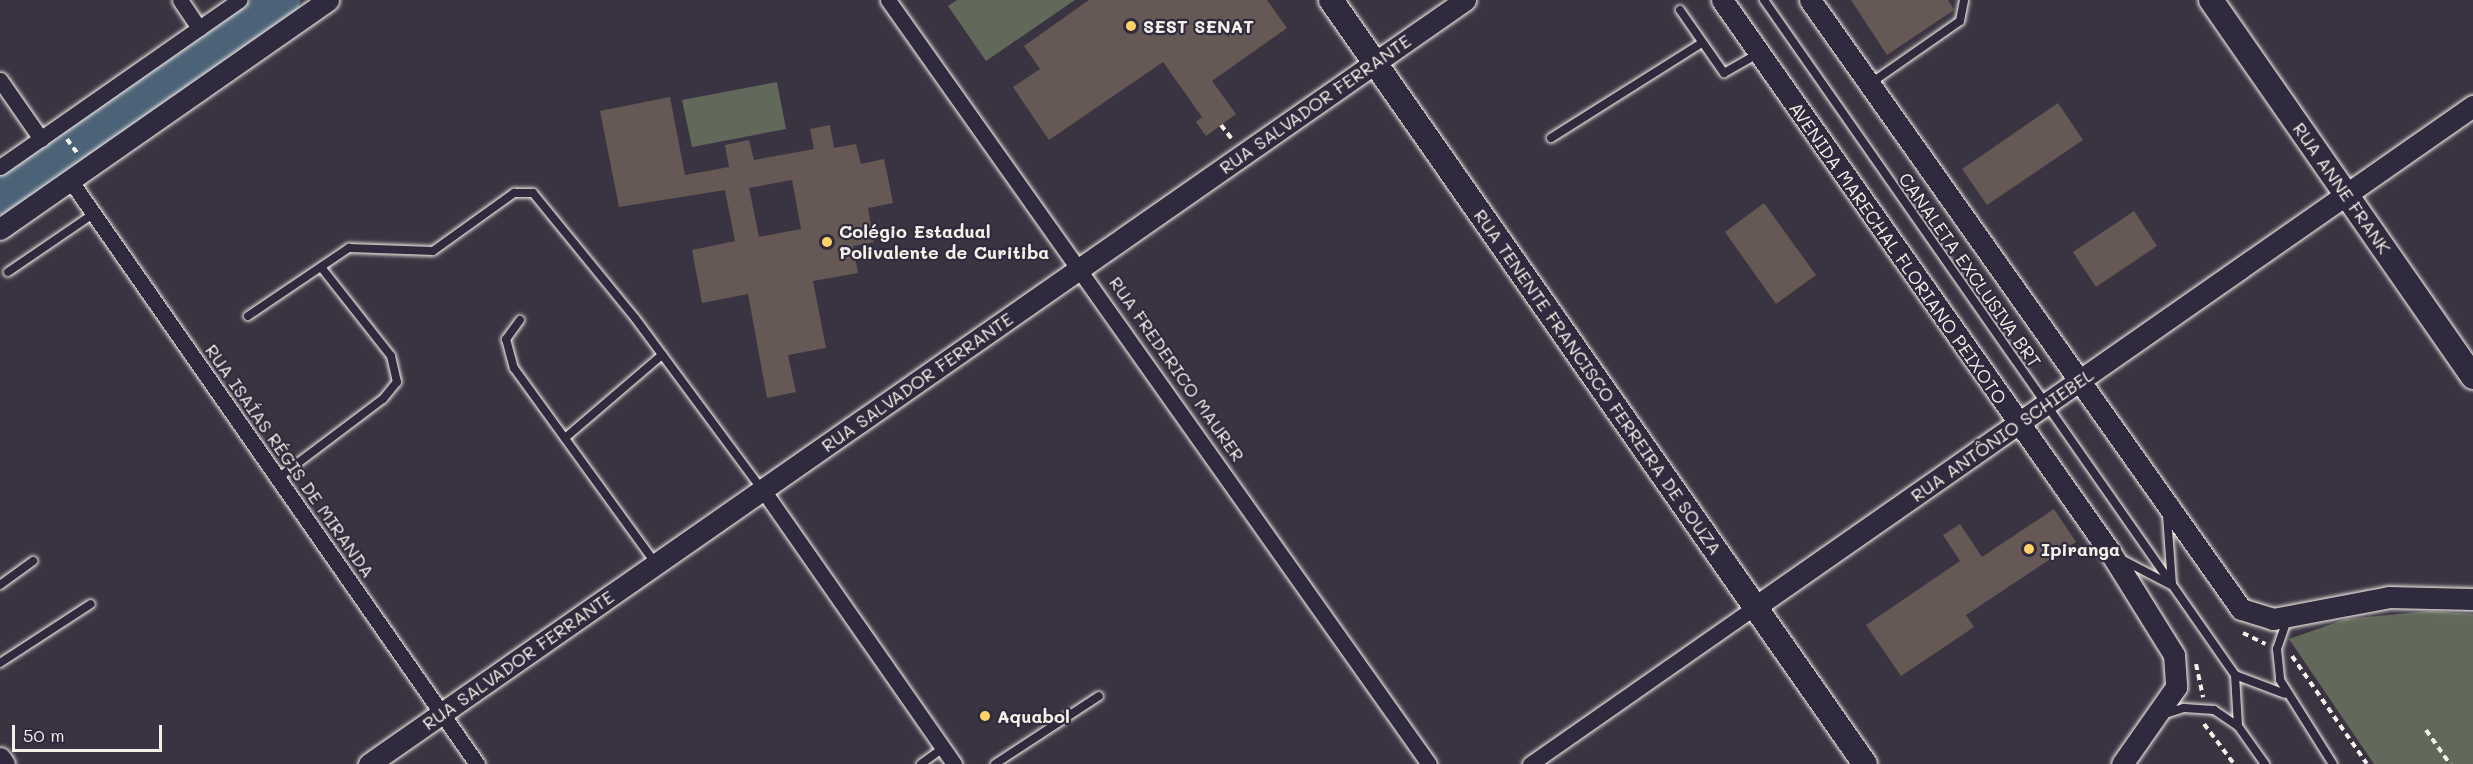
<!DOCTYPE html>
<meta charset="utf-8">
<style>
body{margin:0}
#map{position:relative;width:2473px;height:764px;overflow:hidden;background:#3a3342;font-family:Mali,sans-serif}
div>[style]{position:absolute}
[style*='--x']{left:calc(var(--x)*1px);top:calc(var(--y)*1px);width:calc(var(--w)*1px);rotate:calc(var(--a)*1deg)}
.green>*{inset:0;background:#62685a}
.river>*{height:36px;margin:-18px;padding:0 18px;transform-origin:18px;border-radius:18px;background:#4c6276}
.building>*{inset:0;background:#665955}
.path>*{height:4px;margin-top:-2px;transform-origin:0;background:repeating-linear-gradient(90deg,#f4f1e8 0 6px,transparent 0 10.5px)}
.roads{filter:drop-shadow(0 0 2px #f4f1e8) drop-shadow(0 0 2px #f4f1e8)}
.lane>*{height:8px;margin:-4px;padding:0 4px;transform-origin:4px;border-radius:4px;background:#2f2a3d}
.street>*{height:15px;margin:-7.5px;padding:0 7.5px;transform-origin:7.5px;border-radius:7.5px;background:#2f2a3d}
.secondary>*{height:21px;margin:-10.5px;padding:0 10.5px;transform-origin:10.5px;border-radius:10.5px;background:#2f2a3d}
.primary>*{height:24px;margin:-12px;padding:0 12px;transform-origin:12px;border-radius:12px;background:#2f2a3d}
.dots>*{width:16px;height:16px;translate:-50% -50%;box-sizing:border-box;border:3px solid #2f2a3d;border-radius:50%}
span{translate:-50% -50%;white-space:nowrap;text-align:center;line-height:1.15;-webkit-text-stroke:4.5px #2f2a3d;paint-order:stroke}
.poi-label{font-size:18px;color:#f4f1e8;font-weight:700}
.left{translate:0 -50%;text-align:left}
.street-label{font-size:18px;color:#f4f1e8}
.scale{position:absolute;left:12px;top:725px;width:150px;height:27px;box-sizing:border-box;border:3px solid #f4f1e8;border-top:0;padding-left:8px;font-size:18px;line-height:21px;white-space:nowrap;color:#f4f1e8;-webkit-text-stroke:4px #2f2a3d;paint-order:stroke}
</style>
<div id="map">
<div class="green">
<i style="clip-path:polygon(957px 0,1075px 0,986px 61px,948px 6px)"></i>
<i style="clip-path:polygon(777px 82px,786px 129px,692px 147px,682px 100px)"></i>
<i style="clip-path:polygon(2430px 611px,2473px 614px,2473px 764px,2374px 764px,2289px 639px,2346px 619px)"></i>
</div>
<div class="river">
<i style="--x:0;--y:197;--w:344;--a:-34.9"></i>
</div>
<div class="building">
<i style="clip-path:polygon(1089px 0,1267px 0,1287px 28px,1212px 81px,1236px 114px,1206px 136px,1196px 122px,1202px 117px,1163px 62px,1049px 140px,1013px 87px,1040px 69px,1024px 46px)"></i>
<i style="clip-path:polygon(1851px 0,1948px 0,1954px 10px,1887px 55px)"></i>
<i style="clip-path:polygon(evenodd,670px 97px,685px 175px,729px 167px,725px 145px,749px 140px,754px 160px,814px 149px,810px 129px,830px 125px,834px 148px,856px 144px,861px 164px,884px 159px,893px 203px,868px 208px,874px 242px,853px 246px,858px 273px,813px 281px,826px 348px,788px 355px,796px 392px,767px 398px,748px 294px,702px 303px,692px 250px,735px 241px,725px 190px,619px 207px,600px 111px,670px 97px,792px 180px,801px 229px,759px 237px,749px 188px,792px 180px)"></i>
<i style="clip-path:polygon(2058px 103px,2083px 140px,1987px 205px,1962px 169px)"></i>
<i style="clip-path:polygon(1764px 203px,1816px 275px,1776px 304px,1725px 232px)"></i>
<i style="clip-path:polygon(2134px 211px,2157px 246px,2096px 287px,2073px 252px)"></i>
<i style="clip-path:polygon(2054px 509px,2076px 542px,1966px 615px,1974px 627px,1901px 676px,1866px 625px,1960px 561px,1943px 535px,1960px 524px,1982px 557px)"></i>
</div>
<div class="path">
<i style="--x:1221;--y:125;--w:18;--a:52"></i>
<i style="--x:67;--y:139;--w:17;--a:54"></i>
<i style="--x:2243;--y:633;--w:25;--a:26"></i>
<i style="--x:2292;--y:656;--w:131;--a:55.2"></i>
<i style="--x:2196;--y:664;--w:34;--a:78"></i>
<i style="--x:2204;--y:724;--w:50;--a:53.1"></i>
<i style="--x:2426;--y:730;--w:42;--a:54.8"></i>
</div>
<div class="roads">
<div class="lane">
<i style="--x:1764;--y:0;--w:823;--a:55.09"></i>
<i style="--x:1680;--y:10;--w:77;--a:55.1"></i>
<i style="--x:1724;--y:73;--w:40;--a:-29.7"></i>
<i style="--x:1871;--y:83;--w:108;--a:-34.9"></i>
<i style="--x:1960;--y:21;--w:21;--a:-79"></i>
<i style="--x:1551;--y:138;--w:176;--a:-32.2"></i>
<i style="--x:8;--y:272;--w:103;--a:-34.3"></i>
<i style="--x:248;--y:316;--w:122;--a:-34"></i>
<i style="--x:349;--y:248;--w:84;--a:2"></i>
<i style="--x:433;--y:251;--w:100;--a:-35.6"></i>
<i style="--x:514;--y:193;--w:19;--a:0"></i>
<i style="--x:533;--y:193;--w:161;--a:50.8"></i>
<i style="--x:635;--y:318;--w:212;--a:53.5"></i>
<i style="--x:520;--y:320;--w:24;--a:126"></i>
<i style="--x:506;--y:339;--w:30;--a:75"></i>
<i style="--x:514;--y:368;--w:241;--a:54.1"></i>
<i style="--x:565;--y:438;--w:128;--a:-40.6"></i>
<i style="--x:278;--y:478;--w:131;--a:-37"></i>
<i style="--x:383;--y:399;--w:22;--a:-51"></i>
<i style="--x:397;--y:382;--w:27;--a:-103"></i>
<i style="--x:391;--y:356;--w:113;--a:-128.2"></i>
<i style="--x:2167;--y:515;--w:69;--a:85.9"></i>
<i style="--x:2123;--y:560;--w:54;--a:27.5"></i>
<i style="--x:0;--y:585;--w:41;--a:-36"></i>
<i style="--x:2287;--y:620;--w:31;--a:109"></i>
<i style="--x:2277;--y:649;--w:31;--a:84"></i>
<i style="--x:2280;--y:680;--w:99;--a:57.8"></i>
<i style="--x:0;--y:663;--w:108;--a:-33"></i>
<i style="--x:2235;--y:675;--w:53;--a:20.8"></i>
<i style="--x:2235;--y:675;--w:51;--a:86.6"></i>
<i style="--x:2162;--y:715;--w:23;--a:-18"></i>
<i style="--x:2184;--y:708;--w:30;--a:4"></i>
<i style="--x:2214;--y:710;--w:29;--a:34"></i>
<i style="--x:2238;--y:726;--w:47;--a:54.6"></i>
<i style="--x:921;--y:764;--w:27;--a:-36"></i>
<i style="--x:995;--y:764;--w:124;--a:-33.2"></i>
</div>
<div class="street">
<i style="--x:180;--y:0;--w:34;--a:56"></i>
<i style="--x:888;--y:0;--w:936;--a:54.7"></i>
<i style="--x:0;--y:80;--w:72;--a:55.2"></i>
<i style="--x:0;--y:167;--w:292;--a:-34.9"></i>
<i style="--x:70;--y:180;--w:712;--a:55.13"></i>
<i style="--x:763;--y:490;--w:334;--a:55.1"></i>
<i style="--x:1530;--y:764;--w:274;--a:-34.9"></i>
</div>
<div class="secondary">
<i style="--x:1722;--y:0;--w:675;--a:54.9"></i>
<i style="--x:2110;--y:552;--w:121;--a:58.1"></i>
<i style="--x:2174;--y:655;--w:32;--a:86"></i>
<i style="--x:2176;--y:687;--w:94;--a:125"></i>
<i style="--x:1810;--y:0;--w:746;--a:54.71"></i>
<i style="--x:2241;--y:609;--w:34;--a:17"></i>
<i style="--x:2273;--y:619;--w:118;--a:-10.7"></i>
<i style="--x:2389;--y:597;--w:84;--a:1.4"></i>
<i style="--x:0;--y:229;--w:400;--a:-34.9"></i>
<i style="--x:1755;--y:607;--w:876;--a:-34.91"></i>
<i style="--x:0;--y:758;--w:7;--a:56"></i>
<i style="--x:369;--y:764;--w:1336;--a:-34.88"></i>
</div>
<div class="primary">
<i style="--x:1331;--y:0;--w:932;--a:55.05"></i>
<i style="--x:2211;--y:0;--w:459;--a:55.2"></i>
</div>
</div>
<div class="dots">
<i style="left:1131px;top:26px;background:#ffd166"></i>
<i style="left:827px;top:242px;background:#ffd166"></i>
<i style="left:2029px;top:549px;background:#ffd166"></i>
<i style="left:985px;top:716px;background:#ffd166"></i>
</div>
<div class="poi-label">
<span class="left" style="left:1143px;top:26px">SEST SENAT</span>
<span class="left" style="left:839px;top:242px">Colégio Estadual<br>Polivalente de Curitiba</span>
<span class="left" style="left:2041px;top:549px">Ipiranga</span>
<span class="left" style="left:997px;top:716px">Aquabol</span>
</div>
<div class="street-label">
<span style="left:1315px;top:104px;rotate:-35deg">RUA SALVADOR FERRANTE</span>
<span style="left:2342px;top:188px;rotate:55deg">RUA ANNE FRANK</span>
<span style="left:1898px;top:253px;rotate:55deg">AVENIDA MARECHAL FLORIANO PEIXOTO</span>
<span style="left:1970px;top:270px;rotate:55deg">CANALETA EXCLUSIVA BRT</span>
<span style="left:1177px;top:369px;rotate:55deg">RUA FREDERICO MAURER</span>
<span style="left:917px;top:382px;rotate:-35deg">RUA SALVADOR FERRANTE</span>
<span style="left:1598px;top:382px;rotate:55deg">RUA TENENTE FRANCISCO FERREIRA DE SOUZA</span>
<span style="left:2002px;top:435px;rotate:-35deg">RUA ANTÔNIO SCHIEBEL</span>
<span style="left:290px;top:461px;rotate:55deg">RUA ISAÍAS RÉGIS DE MIRANDA</span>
<span style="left:518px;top:660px;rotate:-35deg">RUA SALVADOR FERRANTE</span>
</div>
<div class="scale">50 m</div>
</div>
